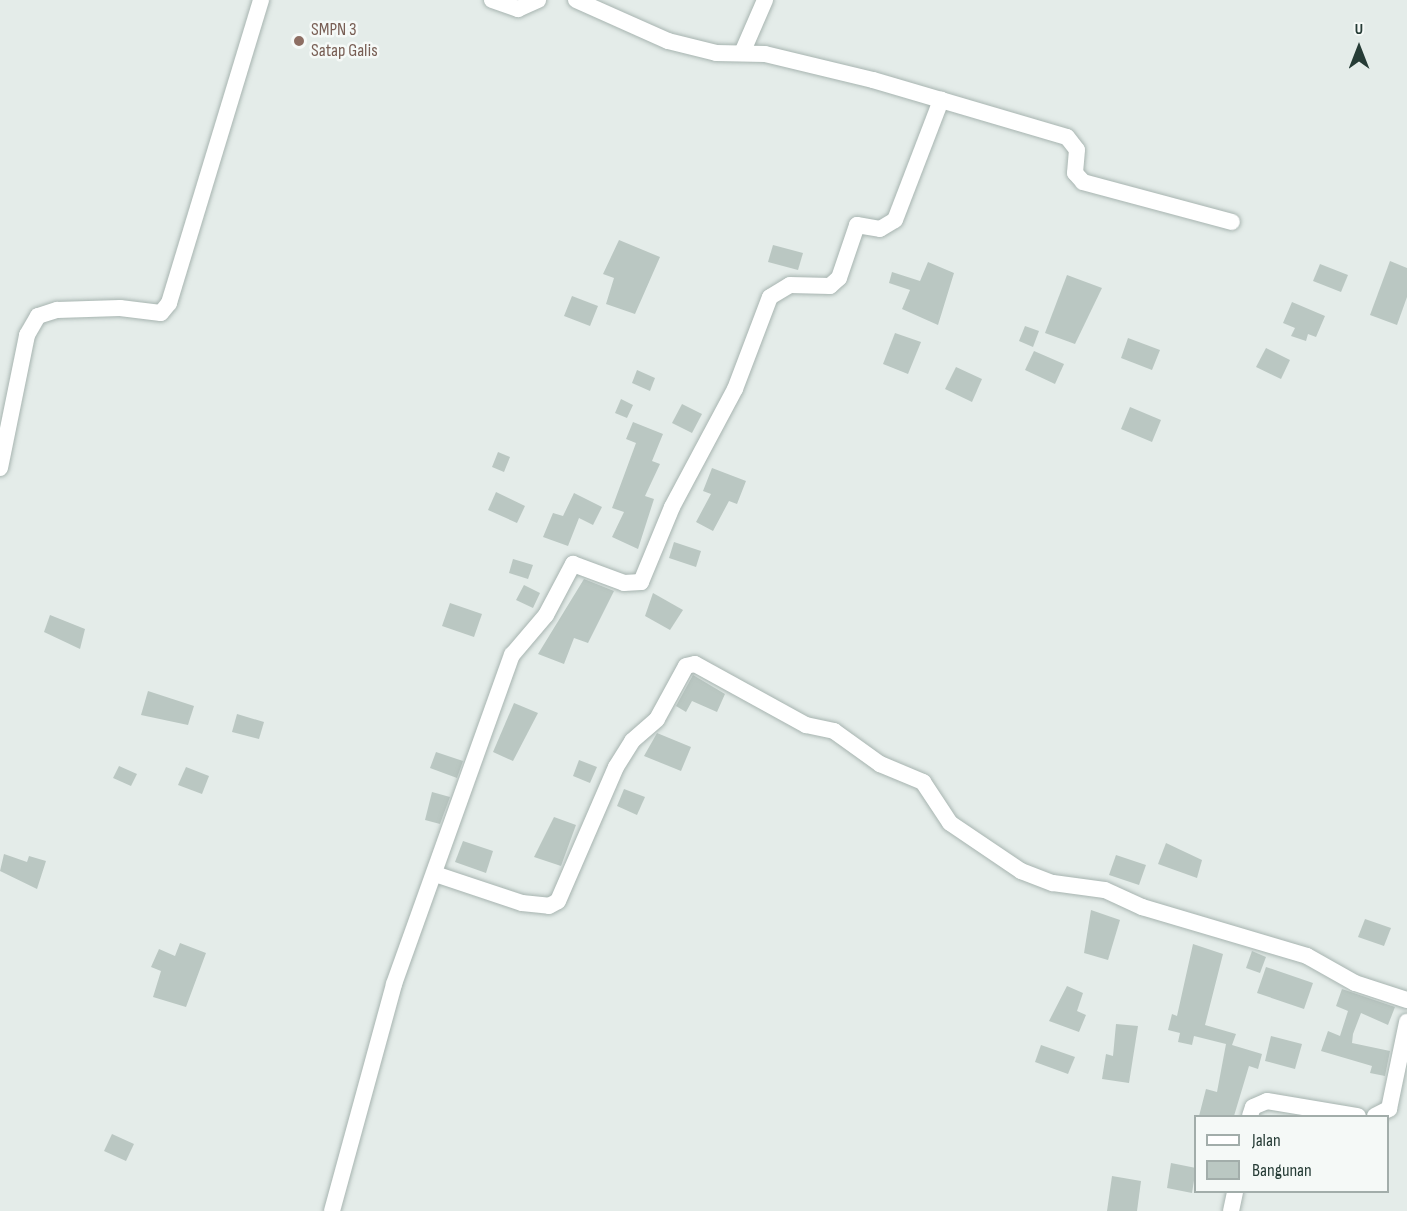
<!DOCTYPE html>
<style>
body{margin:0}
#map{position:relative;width:1407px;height:1211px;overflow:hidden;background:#e4ece9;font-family:"Sofia Sans Condensed",sans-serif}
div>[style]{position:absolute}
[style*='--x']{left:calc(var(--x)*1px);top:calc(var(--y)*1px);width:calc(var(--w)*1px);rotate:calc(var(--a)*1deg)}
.building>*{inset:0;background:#bac7c2}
.roads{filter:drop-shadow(0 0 2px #a7b4b0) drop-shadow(0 0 2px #a7b4b0)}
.minor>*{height:16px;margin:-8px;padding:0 8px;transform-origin:8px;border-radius:8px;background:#fff}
.dots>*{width:16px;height:16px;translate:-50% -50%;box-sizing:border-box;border:3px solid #f5f9f7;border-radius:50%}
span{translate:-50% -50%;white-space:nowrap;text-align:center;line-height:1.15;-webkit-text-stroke:5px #f5f9f7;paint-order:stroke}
.education-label{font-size:18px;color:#785e54}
.left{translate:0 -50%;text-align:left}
.legend{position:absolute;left:1194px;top:1115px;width:195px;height:78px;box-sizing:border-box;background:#f5f9f7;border:2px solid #a2adaa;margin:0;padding:8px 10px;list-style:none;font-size:18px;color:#263c36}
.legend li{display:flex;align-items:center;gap:12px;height:30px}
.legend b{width:30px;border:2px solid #a2adaa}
.north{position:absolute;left:1329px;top:18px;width:60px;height:60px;-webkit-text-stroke:4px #f5f9f7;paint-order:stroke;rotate:0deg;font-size:16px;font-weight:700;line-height:24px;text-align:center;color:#263c36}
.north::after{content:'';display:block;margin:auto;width:21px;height:27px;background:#263c36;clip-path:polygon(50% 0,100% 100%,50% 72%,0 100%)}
</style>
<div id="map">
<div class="building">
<i style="clip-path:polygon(619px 240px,660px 257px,635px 314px,606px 304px,614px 278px,603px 274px)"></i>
<i style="clip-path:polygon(773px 245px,803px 253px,798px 270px,768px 262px)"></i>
<i style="clip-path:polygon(1390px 261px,1407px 268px,1407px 297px,1397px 325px,1370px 315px)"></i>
<i style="clip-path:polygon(928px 262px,954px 273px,938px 325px,902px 309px,910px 290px,889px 283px,892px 272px,920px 281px)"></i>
<i style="clip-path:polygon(1320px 264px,1348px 275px,1341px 292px,1313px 281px)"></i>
<i style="clip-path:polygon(1067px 275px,1102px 288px,1075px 344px,1045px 333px)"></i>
<i style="clip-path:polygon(572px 296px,598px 306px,590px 326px,564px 316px)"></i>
<i style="clip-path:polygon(1292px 302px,1325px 316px,1316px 337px,1308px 334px,1306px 341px,1291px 336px,1295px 328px,1283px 323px)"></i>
<i style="clip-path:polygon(1025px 326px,1039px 331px,1033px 347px,1019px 341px)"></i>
<i style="clip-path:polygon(895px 333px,921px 342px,908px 374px,883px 364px)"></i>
<i style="clip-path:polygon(1128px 338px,1160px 350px,1152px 370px,1121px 358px)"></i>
<i style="clip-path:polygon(1266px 348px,1290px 360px,1281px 379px,1256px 367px)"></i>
<i style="clip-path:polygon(1034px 351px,1064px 364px,1055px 384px,1025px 370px)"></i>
<i style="clip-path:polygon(956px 367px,982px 379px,972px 402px,945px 389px)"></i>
<i style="clip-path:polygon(637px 370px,655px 378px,650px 391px,632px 383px)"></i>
<i style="clip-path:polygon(621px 399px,633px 405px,627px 418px,615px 413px)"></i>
<i style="clip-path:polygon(682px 404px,702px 414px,692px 433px,672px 423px)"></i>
<i style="clip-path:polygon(1130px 407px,1161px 420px,1152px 442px,1121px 429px)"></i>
<i style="clip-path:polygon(633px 422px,663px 434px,652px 461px,660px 464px,645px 496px,654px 499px,638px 549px,612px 537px,624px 512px,612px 508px,636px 443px,626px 439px)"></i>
<i style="clip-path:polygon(498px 452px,510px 457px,504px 472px,492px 467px)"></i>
<i style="clip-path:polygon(712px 468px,746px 481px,737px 504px,729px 501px,713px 531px,696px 522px,711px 494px,703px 491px)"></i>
<i style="clip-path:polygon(496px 492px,525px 506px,517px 523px,488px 510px)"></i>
<i style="clip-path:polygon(574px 493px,602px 507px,593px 525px,579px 518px,568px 546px,543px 537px,553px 513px,563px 516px)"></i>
<i style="clip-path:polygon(674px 542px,701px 551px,696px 567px,669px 558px)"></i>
<i style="clip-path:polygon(513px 559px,533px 565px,528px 579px,509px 573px)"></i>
<i style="clip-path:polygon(584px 579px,614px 591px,588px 643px,574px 638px,564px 664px,538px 654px)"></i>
<i style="clip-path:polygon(524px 585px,540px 593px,533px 608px,516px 600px)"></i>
<i style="clip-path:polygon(653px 593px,683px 610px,670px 630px,645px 616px)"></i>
<i style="clip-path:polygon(450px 603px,482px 614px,474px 637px,442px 626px)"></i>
<i style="clip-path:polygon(50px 615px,85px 629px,80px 649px,44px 632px)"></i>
<i style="clip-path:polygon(693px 675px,725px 694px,717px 712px,692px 701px,686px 712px,676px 706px)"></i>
<i style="clip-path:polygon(148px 691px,194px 706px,188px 725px,141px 715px)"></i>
<i style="clip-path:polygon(514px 703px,538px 713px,513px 761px,493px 752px)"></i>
<i style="clip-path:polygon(237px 714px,264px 722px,259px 739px,232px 732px)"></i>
<i style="clip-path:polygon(657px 733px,691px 747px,681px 771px,644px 756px)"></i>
<i style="clip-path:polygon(436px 752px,463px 761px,457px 778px,430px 768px)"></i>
<i style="clip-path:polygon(579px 760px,597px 767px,590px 783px,573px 776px)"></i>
<i style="clip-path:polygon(119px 766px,137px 774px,131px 786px,113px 778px)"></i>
<i style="clip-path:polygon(186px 767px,209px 776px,202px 794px,178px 785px)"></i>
<i style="clip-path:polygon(624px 789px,645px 797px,637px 815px,617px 806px)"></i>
<i style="clip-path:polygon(432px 792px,450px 797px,440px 824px,425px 820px)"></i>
<i style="clip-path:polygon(554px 817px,576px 825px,561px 866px,534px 857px)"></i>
<i style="clip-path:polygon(463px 841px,493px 851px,486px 873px,455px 862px)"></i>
<i style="clip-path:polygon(1166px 843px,1202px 860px,1197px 878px,1158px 864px)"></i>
<i style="clip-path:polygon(4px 854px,27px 862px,29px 856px,46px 861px,37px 889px,0 871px)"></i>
<i style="clip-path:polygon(1116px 855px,1146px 865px,1139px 885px,1109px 875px)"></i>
<i style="clip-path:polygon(1091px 910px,1120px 920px,1108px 960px,1084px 953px)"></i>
<i style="clip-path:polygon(1365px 919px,1391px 928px,1384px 946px,1358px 937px)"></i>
<i style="clip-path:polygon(180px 943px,206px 953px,186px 1007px,153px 997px,161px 971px,151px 967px,159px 949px,175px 956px)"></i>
<i style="clip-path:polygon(1193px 944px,1223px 954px,1205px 1025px,1236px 1034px,1232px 1045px,1262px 1054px,1258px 1069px,1249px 1066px,1234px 1116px,1199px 1116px,1206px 1089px,1217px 1092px,1226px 1044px,1194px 1036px,1192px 1045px,1178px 1042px,1180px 1033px,1168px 1030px,1172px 1014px,1177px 1016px)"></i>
<i style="clip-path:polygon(1252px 951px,1266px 957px,1260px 973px,1246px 968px)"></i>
<i style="clip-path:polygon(1266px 967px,1313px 983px,1304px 1009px,1257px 993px)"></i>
<i style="clip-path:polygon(1067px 986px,1083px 993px,1077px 1011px,1086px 1015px,1079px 1032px,1049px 1021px)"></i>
<i style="clip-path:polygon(1342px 989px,1395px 1007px,1388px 1025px,1361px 1013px,1353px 1034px,1352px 1043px,1390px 1051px,1385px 1076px,1370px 1073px,1372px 1066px,1321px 1051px,1328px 1031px,1340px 1036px,1348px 1011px,1336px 1006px)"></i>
<i style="clip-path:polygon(1116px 1024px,1138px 1026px,1129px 1083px,1102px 1079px,1106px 1054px,1113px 1056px)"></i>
<i style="clip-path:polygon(1271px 1036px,1302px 1044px,1295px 1069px,1265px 1061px)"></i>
<i style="clip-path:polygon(1041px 1045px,1075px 1057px,1068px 1074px,1035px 1062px)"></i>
<i style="clip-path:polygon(112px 1134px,134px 1144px,126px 1161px,104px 1151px)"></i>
<i style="clip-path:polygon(1171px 1163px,1196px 1168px,1192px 1193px,1167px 1188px)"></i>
<i style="clip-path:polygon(1112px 1176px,1141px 1181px,1137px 1211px,1107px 1211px)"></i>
</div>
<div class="roads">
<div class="minor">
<i style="--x:492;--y:0;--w:28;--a:19"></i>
<i style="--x:518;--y:9;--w:22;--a:-24"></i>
<i style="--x:576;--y:0;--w:101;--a:24"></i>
<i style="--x:668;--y:41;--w:49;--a:14"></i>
<i style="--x:716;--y:53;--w:49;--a:1.2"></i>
<i style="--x:765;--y:54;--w:111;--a:13.5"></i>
<i style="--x:873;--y:80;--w:202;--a:16.4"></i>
<i style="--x:1067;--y:137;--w:16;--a:52"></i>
<i style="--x:1077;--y:150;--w:23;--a:95"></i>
<i style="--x:1075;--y:173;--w:12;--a:48"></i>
<i style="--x:1083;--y:182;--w:154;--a:15"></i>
<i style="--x:742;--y:53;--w:58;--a:-66.5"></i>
<i style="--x:0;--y:468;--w:136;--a:-78.5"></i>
<i style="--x:27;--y:335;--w:22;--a:-60"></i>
<i style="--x:38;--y:316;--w:20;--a:-18"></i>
<i style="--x:57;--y:310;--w:63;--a:-1.8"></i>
<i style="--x:120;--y:308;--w:41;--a:7"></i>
<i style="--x:161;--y:313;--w:13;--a:-51"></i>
<i style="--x:169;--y:303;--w:317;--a:-73.1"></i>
<i style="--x:435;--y:874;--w:92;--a:18.4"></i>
<i style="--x:522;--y:903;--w:27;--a:6"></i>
<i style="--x:549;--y:906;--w:10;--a:-29"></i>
<i style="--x:558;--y:901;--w:146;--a:-66.6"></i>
<i style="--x:616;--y:767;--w:31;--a:-58"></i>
<i style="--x:632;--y:741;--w:33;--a:-41"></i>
<i style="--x:657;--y:719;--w:60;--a:-61.3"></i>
<i style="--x:686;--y:666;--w:9;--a:-13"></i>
<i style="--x:695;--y:664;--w:127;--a:28.8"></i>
<i style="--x:806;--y:725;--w:29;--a:12"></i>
<i style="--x:834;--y:731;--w:57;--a:35.7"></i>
<i style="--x:880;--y:764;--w:47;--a:22.7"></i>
<i style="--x:923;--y:782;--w:49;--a:56.6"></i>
<i style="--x:950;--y:823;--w:86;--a:34.1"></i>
<i style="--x:1021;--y:871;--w:34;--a:21"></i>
<i style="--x:1053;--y:883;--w:52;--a:7.7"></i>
<i style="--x:1105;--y:890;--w:41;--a:24.7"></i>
<i style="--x:1142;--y:907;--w:172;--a:16.5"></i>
<i style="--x:1307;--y:956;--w:55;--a:29.4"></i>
<i style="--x:1355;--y:983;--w:55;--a:18.1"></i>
<i style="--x:1250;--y:1116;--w:9;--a:-72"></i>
<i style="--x:1253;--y:1107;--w:15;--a:-23"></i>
<i style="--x:1267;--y:1101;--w:92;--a:9.4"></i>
<i style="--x:1375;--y:1116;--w:16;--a:-27"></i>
<i style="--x:1389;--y:1109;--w:89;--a:-78.3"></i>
<i style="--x:332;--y:1211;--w:235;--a:-74.7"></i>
<i style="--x:394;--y:984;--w:350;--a:-70.3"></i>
<i style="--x:512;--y:655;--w:52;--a:-49.6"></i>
<i style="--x:546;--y:615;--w:58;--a:-62.1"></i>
<i style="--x:573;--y:564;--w:54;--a:20.4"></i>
<i style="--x:624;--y:583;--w:17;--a:-3"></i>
<i style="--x:641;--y:582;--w:81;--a:-67.5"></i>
<i style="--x:672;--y:507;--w:134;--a:-61.9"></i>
<i style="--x:735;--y:389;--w:98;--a:-69.2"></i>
<i style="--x:770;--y:297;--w:23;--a:-31"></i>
<i style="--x:790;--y:285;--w:40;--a:1.4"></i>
<i style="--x:830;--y:286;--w:12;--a:-42"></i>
<i style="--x:839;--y:278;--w:56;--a:-71.2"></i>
<i style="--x:857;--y:225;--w:23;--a:10"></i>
<i style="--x:880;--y:229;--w:17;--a:-31"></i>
<i style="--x:895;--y:220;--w:129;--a:-69"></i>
<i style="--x:1231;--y:1211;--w:19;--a:-78"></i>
</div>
</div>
<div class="dots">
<i style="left:299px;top:41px;background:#8d6e63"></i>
</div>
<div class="education-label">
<span class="left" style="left:311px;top:41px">SMPN 3<br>Satap Galis</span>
</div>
<ul class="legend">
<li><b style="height:8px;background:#fff"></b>Jalan</li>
<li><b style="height:16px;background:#bac7c2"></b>Bangunan</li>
</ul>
<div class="north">U</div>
</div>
